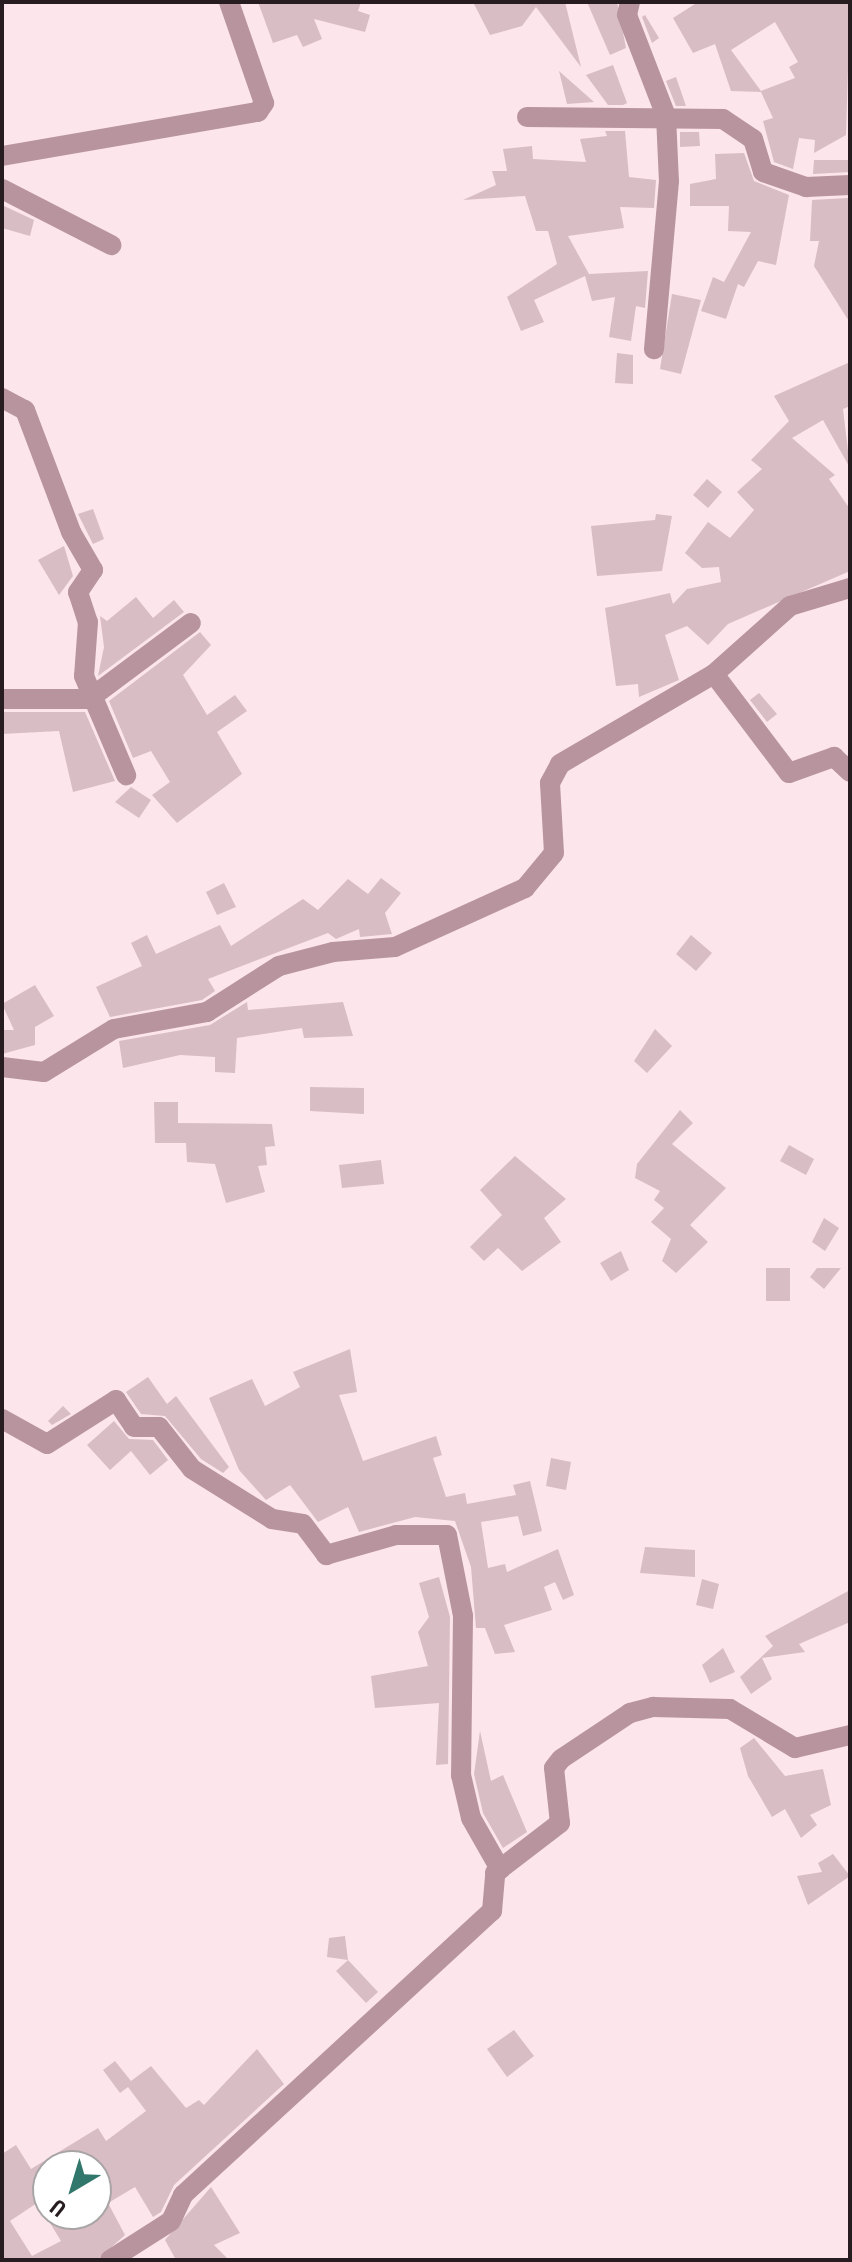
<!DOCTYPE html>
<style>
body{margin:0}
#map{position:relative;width:852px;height:2262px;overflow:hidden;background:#fce5eb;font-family:"Roboto Condensed",sans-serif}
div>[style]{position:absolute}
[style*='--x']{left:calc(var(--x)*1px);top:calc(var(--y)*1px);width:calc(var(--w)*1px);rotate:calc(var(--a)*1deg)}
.building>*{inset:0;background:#d8bdc4}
.minor>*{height:20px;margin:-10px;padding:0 10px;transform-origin:10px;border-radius:10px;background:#b8949e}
span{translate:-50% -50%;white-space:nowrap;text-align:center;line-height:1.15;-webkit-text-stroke:6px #fff;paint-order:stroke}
.frame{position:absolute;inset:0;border:4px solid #271d20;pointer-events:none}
.north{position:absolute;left:32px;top:2150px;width:80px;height:80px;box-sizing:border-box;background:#fff;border:2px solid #a9a5a6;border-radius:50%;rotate:218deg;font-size:22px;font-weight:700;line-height:32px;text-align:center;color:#271d20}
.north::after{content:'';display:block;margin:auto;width:28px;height:36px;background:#32776b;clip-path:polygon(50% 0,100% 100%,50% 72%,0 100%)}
</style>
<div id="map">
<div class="building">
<i style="clip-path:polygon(258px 2px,361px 2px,358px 11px,370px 15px,365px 32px,314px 19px,322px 39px,303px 47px,297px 35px,273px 43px)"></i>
<i style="clip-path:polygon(473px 2px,565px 2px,581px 67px,536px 7px,522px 26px,490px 35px)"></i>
<i style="clip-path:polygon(587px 2px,617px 2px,626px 48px,610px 55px)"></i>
<i style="clip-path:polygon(evenodd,698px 2px,850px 2px,846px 135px,814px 153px,815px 140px,799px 138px,793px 169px,774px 162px,763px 121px,773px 118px,761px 92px,731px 91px,715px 44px,693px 53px,673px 18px,698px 2px,775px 22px,798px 62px,789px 67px,795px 78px,761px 91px,731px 50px,775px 22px)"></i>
<i style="clip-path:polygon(645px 15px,659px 38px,652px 43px,642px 17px)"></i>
<i style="clip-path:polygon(613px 65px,627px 103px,623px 105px,608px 105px,586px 75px)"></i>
<i style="clip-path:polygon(559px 71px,594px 102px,567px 104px)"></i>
<i style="clip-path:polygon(676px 77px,686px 106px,676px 106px,666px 81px)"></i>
<i style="clip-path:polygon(605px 131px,625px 131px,629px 177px,656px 180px,654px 208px,620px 207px,624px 228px,568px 236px,589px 274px,648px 271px,645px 308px,636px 306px,631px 341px,609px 337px,615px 297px,592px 301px,585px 276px,534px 300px,544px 322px,521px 331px,507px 297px,557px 264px,548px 231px,536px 231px,525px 196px,463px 200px,496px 185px,492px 171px,507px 171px,503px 149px,532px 146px,533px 159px,586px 162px,580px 139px,607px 136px)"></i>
<i style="clip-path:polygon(680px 132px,699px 132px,700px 146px,680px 147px)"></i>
<i style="clip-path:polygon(744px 153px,754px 181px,789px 195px,776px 265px,758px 261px,744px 287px,738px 284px,726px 319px,701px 311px,713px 277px,724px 282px,751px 232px,728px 231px,729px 206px,690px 206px,690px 184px,716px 179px,715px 154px)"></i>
<i style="clip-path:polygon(814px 160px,850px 160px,850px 172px,813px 174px)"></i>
<i style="clip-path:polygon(848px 198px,848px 226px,850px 323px,814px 266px,819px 241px,810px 241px,812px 200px)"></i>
<i style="clip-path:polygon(2px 205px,34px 220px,30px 236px,2px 228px)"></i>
<i style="clip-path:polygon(672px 294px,701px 300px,681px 374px,660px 369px)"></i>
<i style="clip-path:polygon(617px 353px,633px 355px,633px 384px,615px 383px)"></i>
<i style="clip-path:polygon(850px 362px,850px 406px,843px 409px,850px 468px,823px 420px,792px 438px,835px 475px,829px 479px,850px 509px,850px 571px,728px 624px,708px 645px,687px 626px,665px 635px,679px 680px,639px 697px,638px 684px,616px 686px,605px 608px,670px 593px,673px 604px,687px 589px,721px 582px,719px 567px,702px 568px,685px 553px,708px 522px,730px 538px,754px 510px,737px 492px,762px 469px,751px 460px,789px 421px,774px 396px)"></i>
<i style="clip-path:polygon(707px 479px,722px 492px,708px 508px,693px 495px)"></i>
<i style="clip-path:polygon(93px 509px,104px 539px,93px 544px,78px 514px)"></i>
<i style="clip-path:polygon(656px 514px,672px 516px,662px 571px,597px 576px,591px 526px,655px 520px)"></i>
<i style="clip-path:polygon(64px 546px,73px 576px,59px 595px,38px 560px)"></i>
<i style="clip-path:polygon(136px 597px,153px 618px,174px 600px,184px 612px,98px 676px,104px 647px,100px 616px,107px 621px)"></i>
<i style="clip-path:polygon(200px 632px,211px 645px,183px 675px,207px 715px,235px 695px,247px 711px,217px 732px,242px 774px,177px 823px,152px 795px,170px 782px,151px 751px,133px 758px,109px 701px)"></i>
<i style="clip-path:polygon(759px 693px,777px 714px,767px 722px,750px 700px)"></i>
<i style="clip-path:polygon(2px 712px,85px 712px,115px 781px,73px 792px,59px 731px,2px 734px)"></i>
<i style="clip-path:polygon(131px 787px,151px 800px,139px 818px,115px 802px)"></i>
<i style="clip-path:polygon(381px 878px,401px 893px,385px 913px,392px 934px,360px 937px,359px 929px,336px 939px,328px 933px,208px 979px,215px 991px,202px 1000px,110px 1017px,96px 987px,142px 966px,131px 943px,147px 935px,156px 954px,220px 925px,231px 946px,303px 899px,318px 910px,348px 879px,368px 894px)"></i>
<i style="clip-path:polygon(224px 883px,236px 907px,217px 915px,206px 892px)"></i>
<i style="clip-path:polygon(691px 935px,712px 953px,696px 971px,676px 954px)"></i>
<i style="clip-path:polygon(35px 985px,54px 1016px,35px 1027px,35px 1045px,2px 1054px,2px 1030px,14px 1030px,2px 1004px)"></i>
<i style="clip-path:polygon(247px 1002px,248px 1010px,343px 1002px,353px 1036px,304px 1038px,302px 1028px,237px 1038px,235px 1073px,215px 1072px,215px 1057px,180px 1055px,123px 1068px,119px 1041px,210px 1025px)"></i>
<i style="clip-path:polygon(655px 1029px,672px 1046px,647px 1073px,634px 1061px)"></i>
<i style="clip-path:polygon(310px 1087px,364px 1088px,364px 1114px,310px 1111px)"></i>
<i style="clip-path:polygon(154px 1102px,178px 1102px,178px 1123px,272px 1124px,275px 1146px,265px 1147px,267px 1165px,258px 1166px,265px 1192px,226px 1203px,215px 1164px,187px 1162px,186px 1143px,155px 1143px)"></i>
<i style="clip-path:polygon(680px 1110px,693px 1123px,672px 1144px,726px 1188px,690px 1225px,708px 1242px,676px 1273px,662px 1261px,671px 1239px,651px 1222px,664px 1208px,654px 1200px,660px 1191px,635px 1178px,637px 1164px)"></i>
<i style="clip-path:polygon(789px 1145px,814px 1159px,806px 1175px,780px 1161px)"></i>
<i style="clip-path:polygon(515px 1156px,566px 1199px,544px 1218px,561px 1242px,522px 1271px,498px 1248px,484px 1261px,470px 1247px,502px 1215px,480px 1190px)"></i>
<i style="clip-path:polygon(381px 1160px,384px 1184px,342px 1188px,339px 1165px)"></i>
<i style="clip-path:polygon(824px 1218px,839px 1228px,825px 1251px,812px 1242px)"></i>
<i style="clip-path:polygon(621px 1251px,629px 1270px,611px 1281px,600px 1263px)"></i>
<i style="clip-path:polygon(766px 1268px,790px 1268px,790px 1301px,766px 1301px)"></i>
<i style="clip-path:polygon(817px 1268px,841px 1268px,824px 1289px,810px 1277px)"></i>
<i style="clip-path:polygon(350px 1349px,357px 1392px,339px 1395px,363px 1461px,436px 1436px,442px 1455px,433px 1458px,446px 1497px,465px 1493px,467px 1504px,516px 1495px,513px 1485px,530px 1481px,542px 1531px,523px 1536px,518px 1516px,481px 1522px,488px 1568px,505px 1564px,507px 1572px,558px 1549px,574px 1595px,563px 1600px,555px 1582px,544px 1587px,552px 1610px,504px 1625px,515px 1652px,495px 1654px,485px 1628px,476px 1628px,471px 1567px,455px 1521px,415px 1517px,359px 1532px,348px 1507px,318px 1522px,290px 1485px,266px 1500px,239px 1470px,209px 1398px,252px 1379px,265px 1406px,300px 1387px,293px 1372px)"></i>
<i style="clip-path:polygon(148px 1377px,167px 1404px,176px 1396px,229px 1467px,223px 1473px,201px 1459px,165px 1416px,141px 1414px,126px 1392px)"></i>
<i style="clip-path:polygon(63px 1406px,71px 1414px,52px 1425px,48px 1421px)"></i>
<i style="clip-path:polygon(114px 1421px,129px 1439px,153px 1440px,168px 1460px,150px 1475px,131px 1451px,110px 1470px,87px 1445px)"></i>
<i style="clip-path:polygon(551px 1458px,571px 1462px,566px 1490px,546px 1486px)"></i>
<i style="clip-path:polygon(645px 1547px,695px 1550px,695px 1577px,640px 1573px)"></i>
<i style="clip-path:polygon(439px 1577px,450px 1617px,448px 1764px,436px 1765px,439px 1703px,375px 1708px,371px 1676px,428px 1666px,418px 1632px,429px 1617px,419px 1583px)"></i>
<i style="clip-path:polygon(702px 1579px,719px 1584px,713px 1609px,696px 1605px)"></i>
<i style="clip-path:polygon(850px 1590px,850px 1622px,799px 1644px,805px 1652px,762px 1658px,772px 1679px,751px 1694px,740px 1677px,773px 1646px,765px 1636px)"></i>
<i style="clip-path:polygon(723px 1648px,735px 1672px,710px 1683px,702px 1665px)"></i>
<i style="clip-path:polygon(480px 1731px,491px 1781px,503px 1775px,527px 1832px,503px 1848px,483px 1813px,474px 1774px)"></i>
<i style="clip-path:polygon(754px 1738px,785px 1776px,823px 1769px,831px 1805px,810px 1815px,817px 1825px,801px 1838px,785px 1809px,772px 1817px,748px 1776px,740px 1748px)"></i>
<i style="clip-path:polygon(833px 1854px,850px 1876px,808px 1905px,797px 1876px,822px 1872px,818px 1863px)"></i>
<i style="clip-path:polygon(345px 1936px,348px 1960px,327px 1957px,329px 1938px)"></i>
<i style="clip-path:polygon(348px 1960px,378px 1992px,366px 2003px,336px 1971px)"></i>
<i style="clip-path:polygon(514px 2030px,534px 2056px,507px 2077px,487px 2049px)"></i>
<i style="clip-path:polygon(evenodd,257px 2049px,284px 2084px,174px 2185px,161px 2212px,153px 2217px,135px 2187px,108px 2203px,125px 2235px,97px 2260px,2px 2260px,2px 2154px,16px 2145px,31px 2169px,98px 2128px,106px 2141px,146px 2111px,128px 2087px,120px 2093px,103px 2070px,115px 2061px,131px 2081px,151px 2066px,186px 2108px,199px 2100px,204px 2105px,257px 2049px,48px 2166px,96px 2166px,96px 2214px,64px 2214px,50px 2223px,61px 2241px,32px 2256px,10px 2221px,37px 2203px,48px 2221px,48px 2166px)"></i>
<i style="clip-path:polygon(211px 2187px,240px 2233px,214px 2245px,229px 2260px,176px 2260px,165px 2240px)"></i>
</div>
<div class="minor">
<i style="--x:630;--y:2;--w:13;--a:103"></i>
<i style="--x:627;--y:15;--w:108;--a:68.9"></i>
<i style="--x:666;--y:116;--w:65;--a:87.4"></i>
<i style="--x:669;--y:181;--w:169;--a:95.1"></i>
<i style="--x:527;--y:117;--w:196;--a:0.6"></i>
<i style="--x:723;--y:119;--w:36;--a:34"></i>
<i style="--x:753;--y:139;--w:34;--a:73"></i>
<i style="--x:763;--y:172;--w:46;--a:19.2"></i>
<i style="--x:806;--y:187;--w:44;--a:-2.6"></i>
<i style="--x:2;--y:156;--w:260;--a:-9.8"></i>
<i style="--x:258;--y:112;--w:11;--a:-56"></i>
<i style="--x:264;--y:103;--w:107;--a:-109.1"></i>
<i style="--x:2;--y:189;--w:123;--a:27.2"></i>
<i style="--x:2;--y:398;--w:26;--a:28"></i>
<i style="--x:25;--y:410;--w:130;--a:69.3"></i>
<i style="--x:71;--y:532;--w:44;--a:59.9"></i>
<i style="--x:93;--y:570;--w:27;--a:124"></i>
<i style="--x:78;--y:592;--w:32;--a:72"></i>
<i style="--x:88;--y:622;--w:54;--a:94.2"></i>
<i style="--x:84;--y:676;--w:108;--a:67"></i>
<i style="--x:714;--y:674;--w:124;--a:52.9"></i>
<i style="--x:789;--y:773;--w:48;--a:-19.6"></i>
<i style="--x:834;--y:757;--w:22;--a:43"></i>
<i style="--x:2;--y:699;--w:87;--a:0"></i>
<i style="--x:89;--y:699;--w:127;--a:-36.7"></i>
<i style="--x:2;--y:1067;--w:42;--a:6.8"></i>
<i style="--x:44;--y:1072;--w:82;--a:-31.6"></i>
<i style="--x:114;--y:1029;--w:95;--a:-10.4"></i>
<i style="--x:207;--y:1012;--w:85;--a:-32.6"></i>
<i style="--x:279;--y:966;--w:56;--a:-14.5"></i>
<i style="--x:333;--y:952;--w:62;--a:-4.6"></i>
<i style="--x:395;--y:947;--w:143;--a:-24.4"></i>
<i style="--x:525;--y:888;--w:45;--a:-50.4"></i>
<i style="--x:554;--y:853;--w:70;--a:-93.3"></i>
<i style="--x:550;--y:783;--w:21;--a:-62"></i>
<i style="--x:560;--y:764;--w:178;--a:-30.3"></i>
<i style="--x:714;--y:674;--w:102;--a:-41.8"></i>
<i style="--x:790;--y:606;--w:63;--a:-16.7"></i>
<i style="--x:2;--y:1419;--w:51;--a:29.1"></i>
<i style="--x:47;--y:1444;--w:82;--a:-32.5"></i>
<i style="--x:116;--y:1400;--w:32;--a:56"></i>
<i style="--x:134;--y:1427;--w:25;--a:0"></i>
<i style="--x:159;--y:1427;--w:53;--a:51.8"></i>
<i style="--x:192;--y:1469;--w:94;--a:32"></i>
<i style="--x:272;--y:1519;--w:31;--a:9"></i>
<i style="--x:303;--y:1524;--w:39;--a:53"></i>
<i style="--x:326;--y:1555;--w:73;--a:-15.9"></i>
<i style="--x:396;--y:1535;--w:51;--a:0"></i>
<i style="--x:447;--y:1535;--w:83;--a:78.8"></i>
<i style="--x:463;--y:1616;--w:159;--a:90.7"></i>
<i style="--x:461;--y:1775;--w:44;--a:76.9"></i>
<i style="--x:471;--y:1818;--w:59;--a:60.4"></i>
<i style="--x:110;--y:2260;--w:72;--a:-32.6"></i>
<i style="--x:171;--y:2221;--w:29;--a:-65"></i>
<i style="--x:183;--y:2195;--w:420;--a:-42.6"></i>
<i style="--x:492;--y:1911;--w:38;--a:-85"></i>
<i style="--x:495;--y:1873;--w:82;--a:-37.6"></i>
<i style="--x:560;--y:1823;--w:55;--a:-96.2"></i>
<i style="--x:554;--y:1768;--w:11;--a:-52"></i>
<i style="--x:561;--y:1759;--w:83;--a:-33.7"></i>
<i style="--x:630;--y:1713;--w:24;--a:-15"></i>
<i style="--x:653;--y:1707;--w:77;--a:1.5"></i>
<i style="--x:730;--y:1709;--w:76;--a:31"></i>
<i style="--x:795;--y:1748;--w:57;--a:-13.3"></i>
</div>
<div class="frame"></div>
<div class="north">U</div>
</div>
